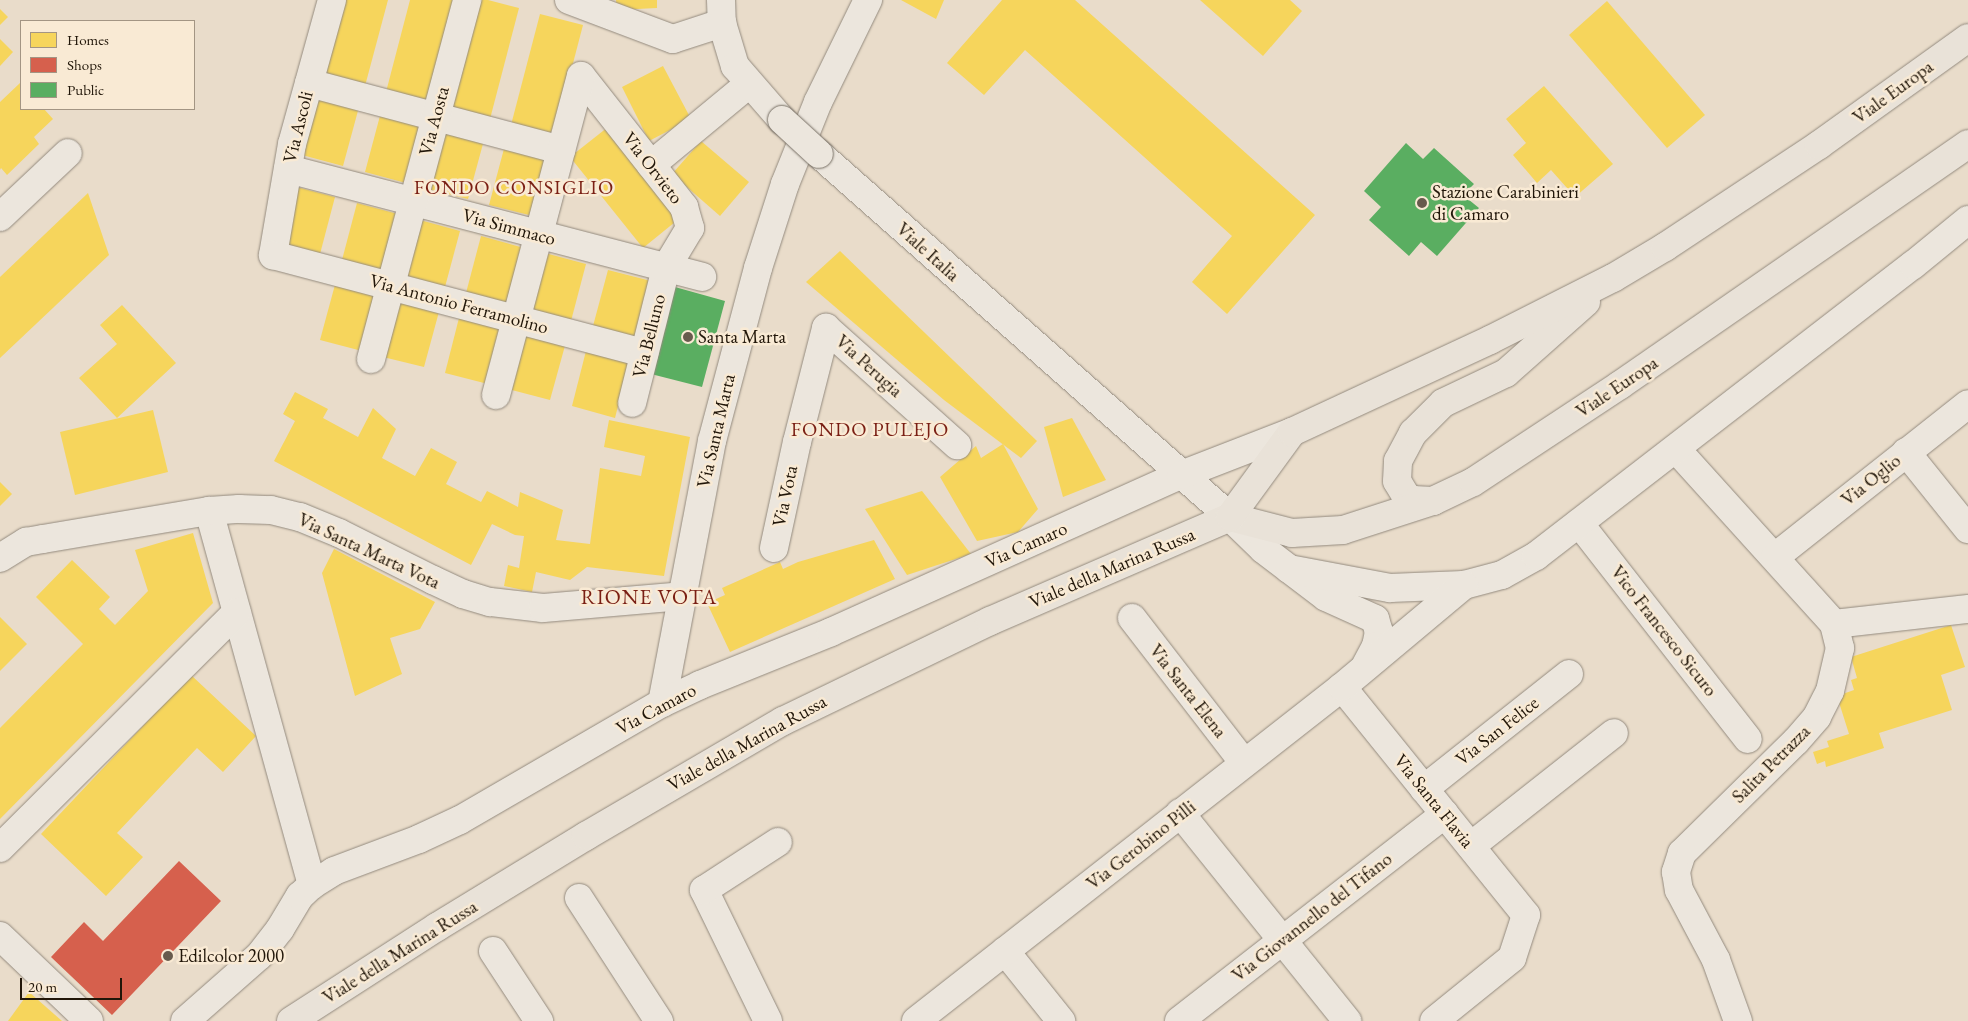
<!DOCTYPE html>
<style>
body{margin:0}
#map{position:relative;width:1968px;height:1021px;overflow:hidden;background:#e9dcca;font-family:"EB Garamond",serif}
div>[style]{position:absolute}
[style*='--x']{left:calc(var(--x)*1px);top:calc(var(--y)*1px);width:calc(var(--w)*1px);rotate:calc(var(--a)*1deg)}
.homes>*{inset:0;background:#f6d55c}
.shops>*{inset:0;background:#d6604d}
.public>*{inset:0;background:#5aae61}
.roads{filter:drop-shadow(0 0 1px #938a7e) drop-shadow(0 0 1px #938a7e)}
.street>*{height:28px;margin:-14px;padding:0 14px;transform-origin:14px;border-radius:14px;background:#ece6dd}
.secondary>*{height:28px;margin:-14px;padding:0 14px;transform-origin:14px;border-radius:14px;background:#ece6dd}
.primary>*{height:28px;margin:-14px;padding:0 14px;transform-origin:14px;border-radius:14px;background:#e9e2d8}
.bridges{filter:drop-shadow(0 0 1px #776f64) drop-shadow(0 0 1px #776f64)}
.secondary-bridge>*{height:28px;margin:-14px;padding:0 14px;transform-origin:14px;border-radius:14px;background:#ece6dd}
.dots>*{width:14px;height:14px;translate:-50% -50%;box-sizing:border-box;border:2px solid #f9ead4;border-radius:50%}
span{translate:-50% -50%;white-space:nowrap;text-align:center;line-height:1.15;-webkit-text-stroke:5px #f9ead4;paint-order:stroke}
.street-label{font-size:19px;color:#211609}
.poi-label{font-size:19px;color:#211609}
.left{translate:0 -50%;text-align:left}
.neighbourhood-label{font-size:20px;color:#7a1f14;letter-spacing:1px}
.quarter-label{font-size:21px;color:#7a1f14;letter-spacing:1px}
.legend{position:absolute;left:20px;top:20px;width:175px;height:90px;box-sizing:border-box;background:#f9ead4;border:1px solid #a39583;margin:0;padding:6px 9px;list-style:none;font-size:15px;color:#211609}
.legend li{display:flex;align-items:center;gap:10px;height:25px}
.legend b{width:25px;border:1px solid #a39583}
.scale{position:absolute;left:20px;top:978px;width:102px;height:22px;box-sizing:border-box;border:2px solid #211609;border-top:0;padding-left:6px;font-size:15px;line-height:18px;white-space:nowrap;color:#211609;-webkit-text-stroke:4px #f9ead4;paint-order:stroke}
</style>
<div id="map">
<div class="homes">
<i style="clip-path:polygon(343px 0,388px 0,365px 86px,323px 75px)"></i>
<i style="clip-path:polygon(410px 0,455px 0,427px 103px,386px 92px)"></i>
<i style="clip-path:polygon(478px 0,488px 0,519px 8px,490px 119px,449px 108px)"></i>
<i style="clip-path:polygon(616px 0,657px 0,657px 8px,617px 10px)"></i>
<i style="clip-path:polygon(901px 0,944px 0,936px 19px)"></i>
<i style="clip-path:polygon(1002px 0,1075px 0,1315px 215px,1227px 314px,1192px 282px,1232px 236px,1025px 50px,984px 95px,947px 63px)"></i>
<i style="clip-path:polygon(1200px 0,1290px 0,1302px 11px,1263px 56px)"></i>
<i style="clip-path:polygon(1607px 1px,1705px 115px,1667px 148px,1569px 35px)"></i>
<i style="clip-path:polygon(0 9px,8px 17px,0 25px)"></i>
<i style="clip-path:polygon(540px 14px,583px 25px,554px 136px,511px 125px)"></i>
<i style="clip-path:polygon(0 39px,13px 52px,0 66px)"></i>
<i style="clip-path:polygon(663px 66px,691px 119px,649px 141px,622px 87px)"></i>
<i style="clip-path:polygon(20px 83px,21px 109px,44px 109px,53px 119px,34px 137px,39px 144px,7px 175px,1px 168px,0 170px,0 102px)"></i>
<i style="clip-path:polygon(1544px 86px,1613px 164px,1575px 197px,1551px 170px,1537px 183px,1513px 155px,1526px 143px,1506px 119px)"></i>
<i style="clip-path:polygon(317px 96px,359px 107px,343px 166px,302px 155px)"></i>
<i style="clip-path:polygon(381px 112px,422px 123px,406px 183px,365px 172px)"></i>
<i style="clip-path:polygon(608px 127px,680px 218px,643px 248px,570px 157px)"></i>
<i style="clip-path:polygon(444px 129px,484px 140px,468px 199px,428px 189px)"></i>
<i style="clip-path:polygon(701px 141px,749px 182px,720px 216px,672px 174px)"></i>
<i style="clip-path:polygon(505px 145px,548px 157px,533px 216px,489px 205px)"></i>
<i style="clip-path:polygon(293px 186px,335px 197px,320px 254px,279px 243px)"></i>
<i style="clip-path:polygon(88px 193px,109px 255px,0 358px,0 277px)"></i>
<i style="clip-path:polygon(357px 203px,398px 214px,383px 271px,342px 260px)"></i>
<i style="clip-path:polygon(420px 220px,460px 231px,445px 287px,405px 276px)"></i>
<i style="clip-path:polygon(481px 236px,524px 248px,509px 304px,466px 293px)"></i>
<i style="clip-path:polygon(840px 251px,1037px 441px,1021px 458px,944px 400px,806px 282px)"></i>
<i style="clip-path:polygon(545px 253px,586px 264px,571px 321px,529px 309px)"></i>
<i style="clip-path:polygon(608px 270px,651px 281px,636px 338px,593px 326px)"></i>
<i style="clip-path:polygon(336px 281px,377px 292px,362px 351px,320px 340px)"></i>
<i style="clip-path:polygon(399px 298px,440px 308px,424px 367px,383px 357px)"></i>
<i style="clip-path:polygon(122px 305px,176px 363px,117px 418px,79px 378px,117px 344px,100px 325px)"></i>
<i style="clip-path:polygon(460px 314px,504px 326px,488px 384px,445px 373px)"></i>
<i style="clip-path:polygon(523px 331px,566px 342px,550px 400px,508px 389px)"></i>
<i style="clip-path:polygon(587px 347px,630px 359px,615px 418px,572px 406px)"></i>
<i style="clip-path:polygon(295px 392px,328px 409px,323px 418px,358px 437px,373px 408px,396px 429px,382px 458px,415px 476px,431px 448px,457px 462px,446px 484px,481px 502px,487px 491px,518px 507px,520px 492px,563px 510px,556px 540px,590px 544px,600px 468px,641px 476px,645px 456px,604px 447px,609px 420px,690px 437px,664px 576px,587px 567px,570px 580px,536px 572px,532px 592px,504px 586px,508px 565px,519px 568px,524px 536px,515px 535px,492px 524px,471px 565px,274px 461px,295px 421px,283px 414px)"></i>
<i style="clip-path:polygon(153px 410px,168px 472px,75px 495px,60px 432px)"></i>
<i style="clip-path:polygon(1072px 418px,1106px 480px,1063px 497px,1044px 427px)"></i>
<i style="clip-path:polygon(1003px 444px,1038px 509px,1018px 532px,977px 541px,940px 477px,976px 446px,981px 458px)"></i>
<i style="clip-path:polygon(0 482px,12px 494px,0 506px)"></i>
<i style="clip-path:polygon(922px 491px,971px 554px,907px 575px,865px 509px)"></i>
<i style="clip-path:polygon(193px 533px,213px 603px,0 819px,0 728px,83px 644px,36px 597px,72px 560px,110px 597px,99px 609px,115px 625px,148px 591px,135px 550px)"></i>
<i style="clip-path:polygon(874px 540px,895px 579px,730px 652px,707px 603px,725px 595px,722px 588px,780px 562px,783px 569px,798px 562px)"></i>
<i style="clip-path:polygon(334px 549px,435px 602px,420px 629px,390px 638px,402px 674px,355px 696px,322px 573px)"></i>
<i style="clip-path:polygon(0 617px,27px 644px,0 671px)"></i>
<i style="clip-path:polygon(1951px 625px,1965px 667px,1941px 675px,1952px 710px,1879px 733px,1884px 748px,1826px 767px,1825px 761px,1817px 764px,1813px 752px,1829px 747px,1827px 741px,1849px 734px,1837px 696px,1854px 690px,1851px 680px,1857px 678px,1851px 657px)"></i>
<i style="clip-path:polygon(191px 675px,256px 736px,223px 772px,197px 748px,117px 833px,143px 857px,106px 896px,41px 834px)"></i>
<i style="clip-path:polygon(29px 992px,62px 1021px,8px 1021px)"></i>
</div>
<div class="shops">
<i style="clip-path:polygon(179px 861px,221px 901px,112px 1015px,51px 957px,84px 922px,103px 941px)"></i>
</div>
<div class="public">
<i style="clip-path:polygon(1406px 143px,1423px 159px,1434px 148px,1474px 184px,1463px 195px,1479px 208px,1437px 256px,1421px 242px,1409px 256px,1369px 220px,1381px 207px,1364px 191px)"></i>
<i style="clip-path:polygon(675px 287px,725px 301px,702px 387px,651px 374px)"></i>
</div>
<div class="roads">
<div class="street">
<i style="--x:332;--y:0;--w:149;--a:105.5"></i>
<i style="--x:292;--y:144;--w:113;--a:99.7"></i>
<i style="--x:273;--y:255;--w:384;--a:14.8"></i>
<i style="--x:569;--y:0;--w:111;--a:20.6"></i>
<i style="--x:673;--y:39;--w:52;--a:-18.1"></i>
<i style="--x:581;--y:76;--w:167;--a:51.8"></i>
<i style="--x:684;--y:207;--w:22;--a:74"></i>
<i style="--x:690;--y:228;--w:47;--a:121"></i>
<i style="--x:666;--y:268;--w:139;--a:104.1"></i>
<i style="--x:309;--y:83;--w:261;--a:14.9"></i>
<i style="--x:651;--y:165;--w:127;--a:-39.6"></i>
<i style="--x:288;--y:169;--w:428;--a:14.6"></i>
<i style="--x:0;--y:217;--w:93;--a:-43.3"></i>
<i style="--x:371;--y:359;--w:372;--a:-75"></i>
<i style="--x:496;--y:395;--w:330;--a:-75.1"></i>
<i style="--x:1676;--y:449;--w:236;--a:47.9"></i>
<i style="--x:1834;--y:624;--w:25;--a:76"></i>
<i style="--x:1840;--y:648;--w:44;--a:103.1"></i>
<i style="--x:1830;--y:691;--w:29;--a:117"></i>
<i style="--x:1817;--y:717;--w:32;--a:131"></i>
<i style="--x:1796;--y:741;--w:160;--a:135.5"></i>
<i style="--x:1682;--y:853;--w:20;--a:108"></i>
<i style="--x:1676;--y:872;--w:18;--a:81"></i>
<i style="--x:1679;--y:890;--w:79;--a:62.1"></i>
<i style="--x:1716;--y:960;--w:65;--a:70.2"></i>
<i style="--x:1906;--y:452;--w:99;--a:51.2"></i>
<i style="--x:209;--y:511;--w:388;--a:74.6"></i>
<i style="--x:1230;--y:517;--w:46;--a:44.1"></i>
<i style="--x:1263;--y:549;--w:79;--a:37.3"></i>
<i style="--x:1326;--y:597;--w:54;--a:24.2"></i>
<i style="--x:1375;--y:619;--w:14;--a:73"></i>
<i style="--x:1379;--y:632;--w:14;--a:102"></i>
<i style="--x:1376;--y:646;--w:21;--a:118"></i>
<i style="--x:1579;--y:523;--w:274;--a:52"></i>
<i style="--x:774;--y:548;--w:108;--a:-77.8"></i>
<i style="--x:797;--y:442;--w:118;--a:-75.7"></i>
<i style="--x:826;--y:328;--w:176;--a:41.8"></i>
<i style="--x:1775;--y:557;--w:246;--a:-38.4"></i>
<i style="--x:0;--y:558;--w:31;--a:-32"></i>
<i style="--x:26;--y:542;--w:17;--a:-10"></i>
<i style="--x:43;--y:539;--w:168;--a:-9.6"></i>
<i style="--x:209;--y:511;--w:30;--a:-4"></i>
<i style="--x:239;--y:509;--w:32;--a:2"></i>
<i style="--x:271;--y:510;--w:30;--a:14"></i>
<i style="--x:300;--y:517;--w:42;--a:22.3"></i>
<i style="--x:339;--y:533;--w:105;--a:26.6"></i>
<i style="--x:433;--y:580;--w:33;--a:25"></i>
<i style="--x:463;--y:594;--w:28;--a:17"></i>
<i style="--x:490;--y:602;--w:53;--a:6.5"></i>
<i style="--x:543;--y:608;--w:140;--a:-4.9"></i>
<i style="--x:1289;--y:569;--w:103;--a:10.7"></i>
<i style="--x:1390;--y:588;--w:74;--a:-2.3"></i>
<i style="--x:1464;--y:585;--w:39;--a:-15"></i>
<i style="--x:1502;--y:575;--w:39;--a:-29"></i>
<i style="--x:1536;--y:556;--w:476;--a:-37.7"></i>
<i style="--x:1913;--y:265;--w:71;--a:-39.3"></i>
<i style="--x:1132;--y:618;--w:183;--a:52.3"></i>
<i style="--x:1834;--y:624;--w:135;--a:-6.4"></i>
<i style="--x:1342;--y:687;--w:293;--a:51.1"></i>
<i style="--x:1526;--y:915;--w:45;--a:108"></i>
<i style="--x:1512;--y:958;--w:100;--a:141.1"></i>
<i style="--x:662;--y:703;--w:267;--a:-79.2"></i>
<i style="--x:712;--y:441;--w:179;--a:-75.1"></i>
<i style="--x:758;--y:268;--w:88;--a:-72.2"></i>
<i style="--x:785;--y:184;--w:88;--a:-68.1"></i>
<i style="--x:818;--y:102;--w:114;--a:-63.9"></i>
<i style="--x:1424;--y:789;--w:185;--a:-38.4"></i>
<i style="--x:1180;--y:813;--w:267;--a:51.2"></i>
<i style="--x:1471;--y:846;--w:182;--a:-38.3"></i>
<i style="--x:0;--y:848;--w:334;--a:-44.9"></i>
<i style="--x:579;--y:898;--w:147;--a:57"></i>
<i style="--x:0;--y:936;--w:123;--a:43.7"></i>
<i style="--x:493;--y:951;--w:84;--a:56.7"></i>
<i style="--x:1005;--y:951;--w:90;--a:51.3"></i>
<i style="--x:185;--y:1021;--w:98;--a:-41.3"></i>
<i style="--x:259;--y:956;--w:34;--a:-52"></i>
<i style="--x:280;--y:929;--w:39;--a:-59"></i>
<i style="--x:300;--y:896;--w:16;--a:-43"></i>
<i style="--x:312;--y:885;--w:26;--a:-32"></i>
<i style="--x:334;--y:871;--w:91;--a:-20.6"></i>
<i style="--x:419;--y:839;--w:45;--a:-24.9"></i>
<i style="--x:460;--y:820;--w:233;--a:-30.1"></i>
<i style="--x:662;--y:703;--w:42;--a:-25.3"></i>
<i style="--x:700;--y:685;--w:141;--a:-22"></i>
<i style="--x:831;--y:632;--w:384;--a:-24.2"></i>
<i style="--x:768;--y:1021;--w:146;--a:-116"></i>
<i style="--x:704;--y:890;--w:88;--a:-33"></i>
<i style="--x:916;--y:1021;--w:541;--a:-38.1"></i>
<i style="--x:1342;--y:687;--w:159;--a:-39.9"></i>
<i style="--x:1179;--y:1021;--w:337;--a:-37.9"></i>
</div>
<div class="secondary">
<i style="--x:721;--y:0;--w:23;--a:88"></i>
<i style="--x:722;--y:23;--w:45;--a:73.2"></i>
<i style="--x:735;--y:66;--w:72;--a:49"></i>
<i style="--x:819;--y:154;--w:548;--a:41.45"></i>
<i style="--x:1181;--y:475;--w:119;--a:-21.2"></i>
</div>
<div class="primary">
<i style="--x:1433;--y:501;--w:20;--a:-177"></i>
<i style="--x:1413;--y:500;--w:8;--a:-150"></i>
<i style="--x:1406;--y:496;--w:17;--a:-121"></i>
<i style="--x:1397;--y:481;--w:20;--a:-87"></i>
<i style="--x:1398;--y:461;--w:32;--a:-62"></i>
<i style="--x:1413;--y:433;--w:42;--a:-45"></i>
<i style="--x:1443;--y:403;--w:70;--a:-25.5"></i>
<i style="--x:1506;--y:373;--w:107;--a:-41.6"></i>
<i style="--x:1230;--y:517;--w:64;--a:14.5"></i>
<i style="--x:1292;--y:533;--w:51;--a:-3.4"></i>
<i style="--x:1343;--y:530;--w:95;--a:-17.9"></i>
<i style="--x:1433;--y:501;--w:44;--a:-25.4"></i>
<i style="--x:1473;--y:482;--w:176;--a:-33.4"></i>
<i style="--x:1620;--y:385;--w:423;--a:-34.7"></i>
<i style="--x:291;--y:1021;--w:174;--a:-32.8"></i>
<i style="--x:437;--y:927;--w:175;--a:-31.4"></i>
<i style="--x:586;--y:836;--w:228;--a:-30.3"></i>
<i style="--x:783;--y:721;--w:230;--a:-25.8"></i>
<i style="--x:990;--y:621;--w:262;--a:-23.4"></i>
<i style="--x:1230;--y:517;--w:105;--a:-53.9"></i>
<i style="--x:1292;--y:432;--w:218;--a:-24.9"></i>
<i style="--x:1490;--y:340;--w:138;--a:-26.8"></i>
<i style="--x:1613;--y:278;--w:61;--a:-30.8"></i>
<i style="--x:1665;--y:247;--w:185;--a:-33.5"></i>
<i style="--x:1819;--y:145;--w:183;--a:-35.7"></i>
</div>
</div>
<div class="bridges">
<div class="secondary-bridge">
<i style="--x:782;--y:120;--w:50;--a:42.6"></i>
</div>
</div>
<div class="dots">
<i style="left:1422px;top:203px;background:#675b4d"></i>
<i style="left:688px;top:337px;background:#675b4d"></i>
<i style="left:168px;top:956px;background:#675b4d"></i>
</div>
<div class="street-label">
<span style="left:1893px;top:92px;rotate:-36deg">Viale Europa</span>
<span style="left:434px;top:121px;rotate:-75deg">Via Aosta</span>
<span style="left:298px;top:127px;rotate:-76deg">Via Ascoli</span>
<span style="left:653px;top:168px;rotate:52deg">Via Orvieto</span>
<span style="left:509px;top:227px;rotate:15deg">Via Simmaco</span>
<span style="left:928px;top:252px;rotate:42deg">Viale Italia</span>
<span style="left:459px;top:304px;rotate:15deg">Via Antonio Ferramolino</span>
<span style="left:649px;top:336px;rotate:-76deg">Via Belluno</span>
<span style="left:869px;top:366px;rotate:42deg">Via Perugia</span>
<span style="left:1617px;top:387px;rotate:-34deg">Viale Europa</span>
<span style="left:716px;top:431px;rotate:-77deg">Via Santa Marta</span>
<span style="left:1871px;top:480px;rotate:-39deg">Via Oglio</span>
<span style="left:785px;top:496px;rotate:-78deg">Via Vota</span>
<span style="left:1026px;top:545px;rotate:-24deg">Via Camaro</span>
<span style="left:369px;top:551px;rotate:25deg">Via Santa Marta Vota</span>
<span style="left:1112px;top:568px;rotate:-23deg">Viale della Marina Russa</span>
<span style="left:1664px;top:631px;rotate:52deg">Vico Francesco Sicuro</span>
<span style="left:1188px;top:691px;rotate:52deg">Via Santa Elena</span>
<span style="left:656px;top:709px;rotate:-28deg">Via Camaro</span>
<span style="left:1497px;top:731px;rotate:-38deg">Via San Felice</span>
<span style="left:747px;top:743px;rotate:-29deg">Viale della Marina Russa</span>
<span style="left:1771px;top:764px;rotate:-45deg">Salita Petrazza</span>
<span style="left:1434px;top:801px;rotate:51deg">Via Santa Flavia</span>
<span style="left:1141px;top:845px;rotate:-38deg">Via Gerobino Pilli</span>
<span style="left:1312px;top:917px;rotate:-38deg">Via Giovannello del Tifano</span>
<span style="left:400px;top:952px;rotate:-32deg">Viale della Marina Russa</span>
</div>
<div class="poi-label">
<span class="left" style="left:1432px;top:203px">Stazione Carabinieri<br>di Camaro</span>
<span class="left" style="left:698px;top:337px">Santa Marta</span>
<span class="left" style="left:178px;top:956px">Edilcolor 2000</span>
</div>
<div class="neighbourhood-label">
<span style="left:514px;top:187px">FONDO CONSIGLIO</span>
<span style="left:870px;top:429px">FONDO PULEJO</span>
</div>
<div class="quarter-label">
<span style="left:649px;top:597px">RIONE VOTA</span>
</div>
<ul class="legend">
<li><b style="height:14px;background:#f6d55c"></b>Homes</li>
<li><b style="height:14px;background:#d6604d"></b>Shops</li>
<li><b style="height:14px;background:#5aae61"></b>Public</li>
</ul>
<div class="scale">20 m</div>
</div>
